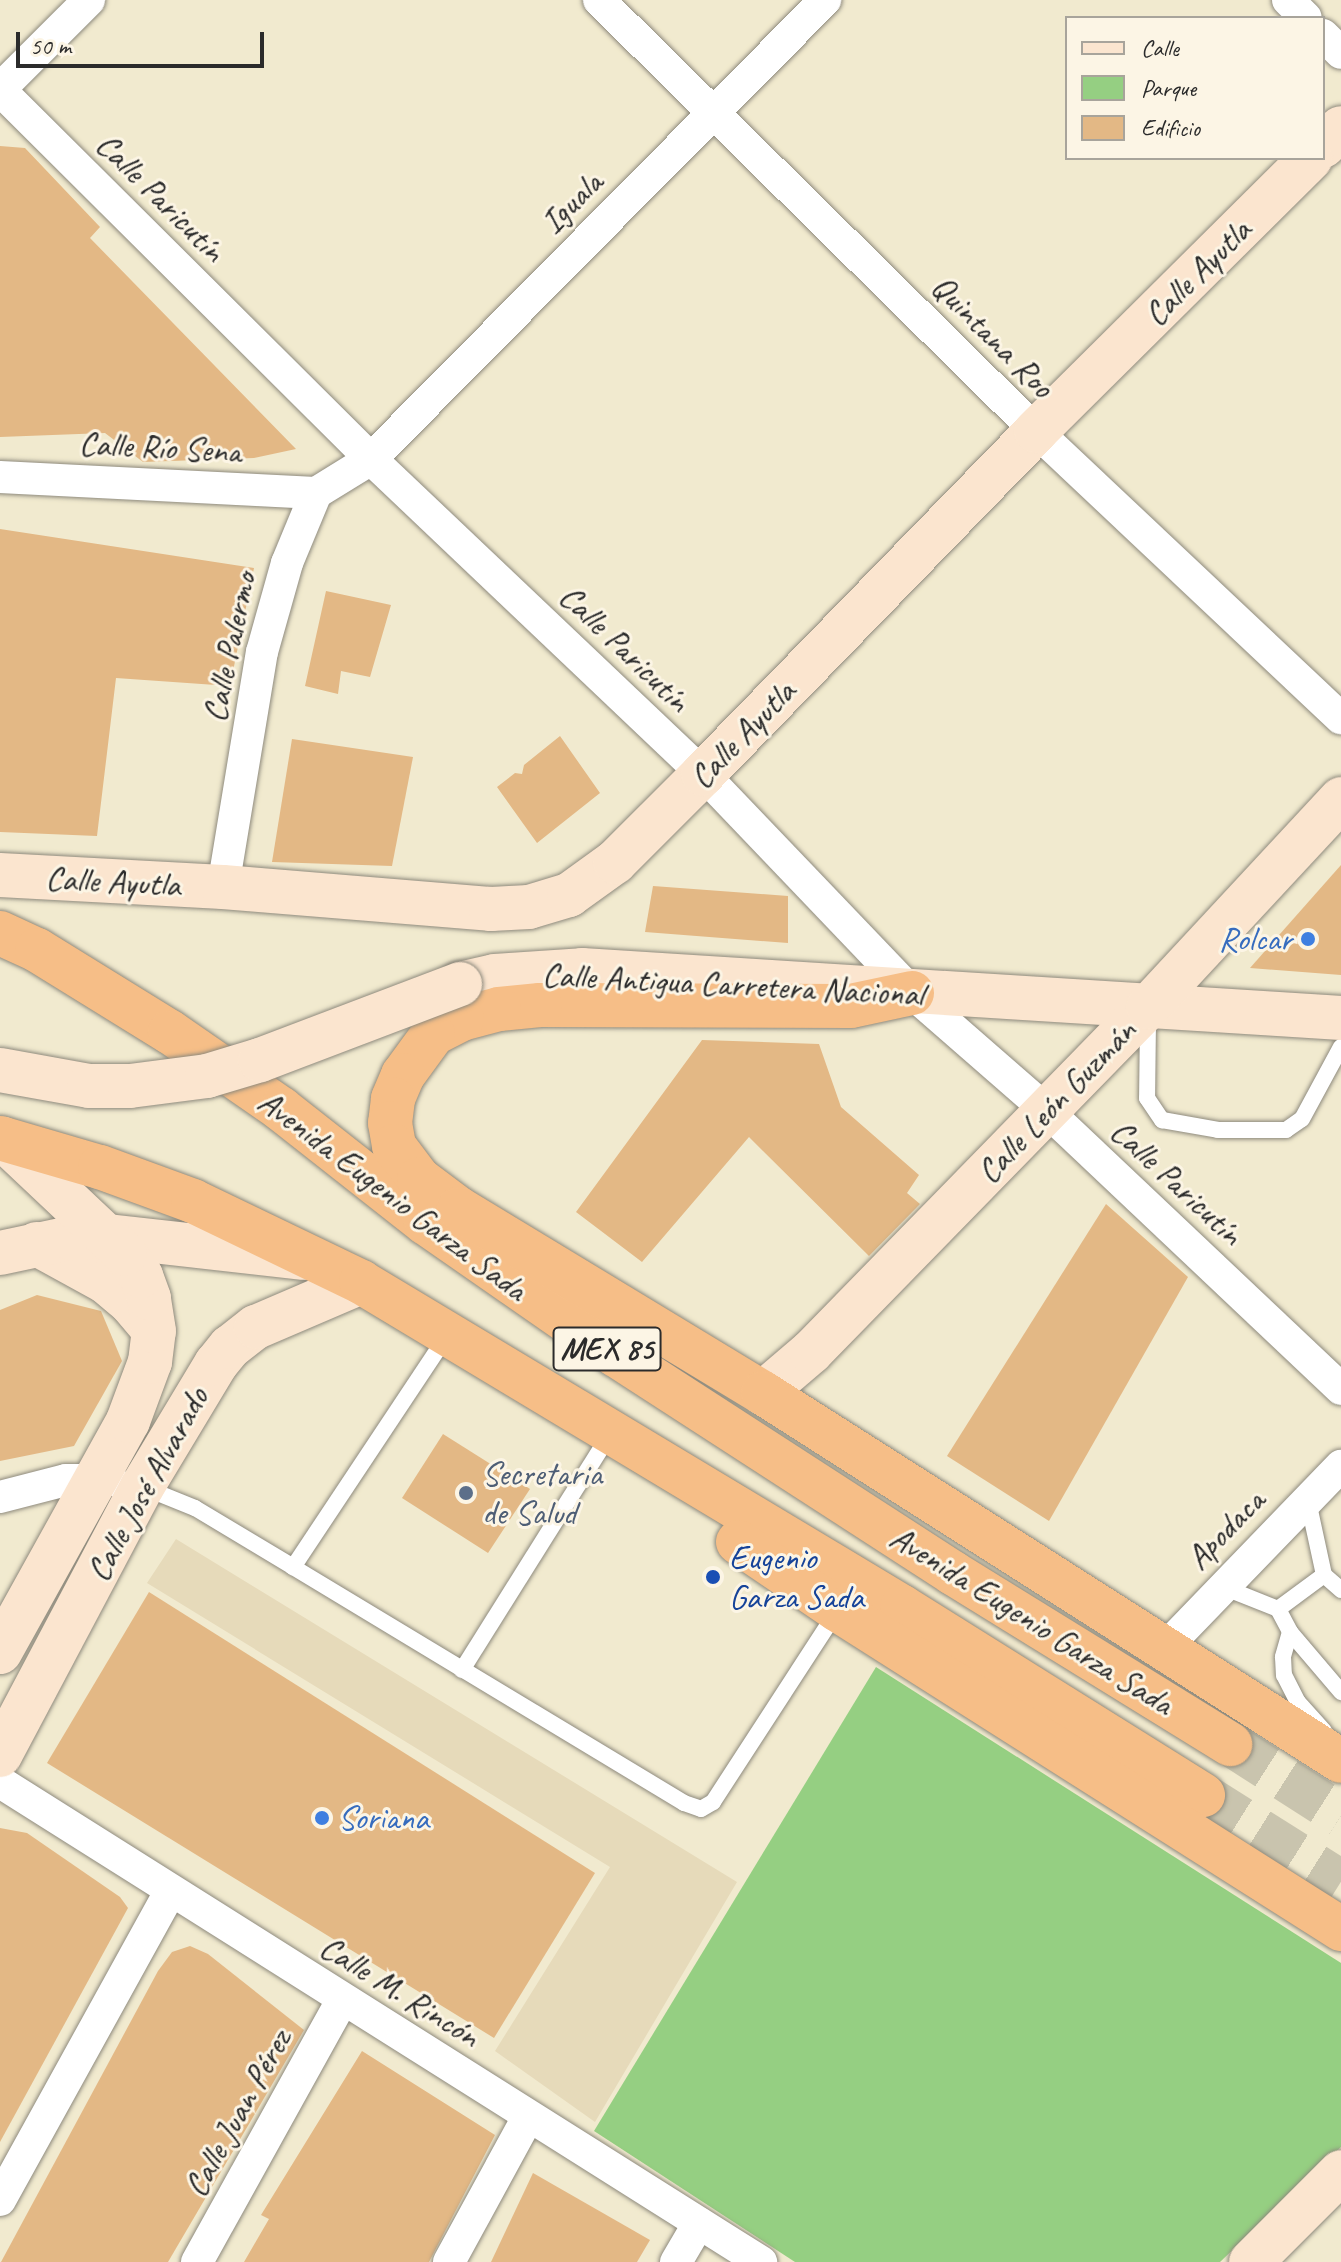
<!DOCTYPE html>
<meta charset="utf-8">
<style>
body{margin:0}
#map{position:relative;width:1341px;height:2262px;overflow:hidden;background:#f1eacf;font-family:Caveat,sans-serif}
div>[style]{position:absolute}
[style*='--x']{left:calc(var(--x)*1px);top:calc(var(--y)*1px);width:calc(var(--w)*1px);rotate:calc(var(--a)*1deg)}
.built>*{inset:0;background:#e6daba}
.green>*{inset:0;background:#95cf82}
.building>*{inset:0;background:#e3b885}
.highway-tunnel>*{height:44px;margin-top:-22px;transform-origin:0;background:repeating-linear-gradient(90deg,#c9c4ae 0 44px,transparent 0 66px)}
.roads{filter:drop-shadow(0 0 2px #8e8a7d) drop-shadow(0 0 2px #8e8a7d)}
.lane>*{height:16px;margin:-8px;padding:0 8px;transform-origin:8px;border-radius:8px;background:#fff}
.street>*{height:32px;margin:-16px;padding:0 16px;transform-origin:16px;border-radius:16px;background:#fff}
.secondary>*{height:44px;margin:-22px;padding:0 22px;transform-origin:22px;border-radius:22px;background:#fbe5cf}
.highway>*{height:44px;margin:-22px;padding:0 22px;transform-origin:22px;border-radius:22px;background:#f6be87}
.bridges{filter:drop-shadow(0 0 2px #8e8a7d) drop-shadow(0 0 2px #8e8a7d)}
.secondary-bridge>*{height:44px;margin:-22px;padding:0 22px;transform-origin:22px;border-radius:22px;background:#fbe5cf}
.dots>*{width:22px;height:22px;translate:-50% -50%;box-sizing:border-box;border:4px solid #fcf5e5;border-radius:50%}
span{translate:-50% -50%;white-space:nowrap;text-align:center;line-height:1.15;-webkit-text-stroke:6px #fcf5e5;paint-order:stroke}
.shield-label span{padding:2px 6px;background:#fcf5e5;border:2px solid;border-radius:6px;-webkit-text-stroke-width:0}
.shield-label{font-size:32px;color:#2b2b2b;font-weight:700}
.street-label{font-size:34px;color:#2b2b2b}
.shop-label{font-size:34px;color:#366cbe}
.right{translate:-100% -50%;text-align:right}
.left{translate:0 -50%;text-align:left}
.service-label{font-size:34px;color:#4e5e75}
.transit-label{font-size:34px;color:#164399}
.legend{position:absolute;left:1065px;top:16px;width:260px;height:144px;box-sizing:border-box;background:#fcf5e5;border:2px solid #a8a49b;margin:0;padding:10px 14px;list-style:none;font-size:24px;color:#2b2b2b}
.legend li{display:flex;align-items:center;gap:16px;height:40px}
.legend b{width:40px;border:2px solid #a8a49b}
.scale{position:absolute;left:16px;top:32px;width:248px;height:36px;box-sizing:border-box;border:4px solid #2b2b2b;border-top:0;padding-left:10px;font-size:24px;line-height:28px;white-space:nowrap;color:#2b2b2b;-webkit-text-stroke:6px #fcf5e5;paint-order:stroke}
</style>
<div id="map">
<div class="built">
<i style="clip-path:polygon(176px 1539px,737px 1882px,595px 2122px,495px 2051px,610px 1867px,147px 1583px)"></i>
</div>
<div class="green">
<i style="clip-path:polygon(876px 1667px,1341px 1963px,1341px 2147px,1220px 2262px,795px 2262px,594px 2131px)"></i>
</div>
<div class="building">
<i style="clip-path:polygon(0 146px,25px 148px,100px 227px,90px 238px,296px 449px,254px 458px,143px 462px,105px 433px,0 437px)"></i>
<i style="clip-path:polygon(0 529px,254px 568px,230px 686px,116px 678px,97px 836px,0 832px)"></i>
<i style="clip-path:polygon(326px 591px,391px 605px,370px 677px,341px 671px,338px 694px,305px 686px)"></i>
<i style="clip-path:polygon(560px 736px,600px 793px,537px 843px,497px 787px,515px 773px,522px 774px,524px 765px)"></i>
<i style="clip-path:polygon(292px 739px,413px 757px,392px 866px,272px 862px)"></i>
<i style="clip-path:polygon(1341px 865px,1341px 975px,1250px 968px)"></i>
<i style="clip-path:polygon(653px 886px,788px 896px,788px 943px,645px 932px)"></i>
<i style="clip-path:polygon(702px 1040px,819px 1044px,841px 1107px,919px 1175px,907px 1193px,920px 1204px,869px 1256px,749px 1137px,642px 1262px,576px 1212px)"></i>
<i style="clip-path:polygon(1106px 1204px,1188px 1277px,1049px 1521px,947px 1456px)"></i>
<i style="clip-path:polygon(37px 1295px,101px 1311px,122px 1361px,74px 1446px,0 1461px,0 1310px)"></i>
<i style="clip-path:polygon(443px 1434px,530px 1489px,488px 1553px,402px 1498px)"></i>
<i style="clip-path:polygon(149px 1592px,595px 1873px,494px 2038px,47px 1763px)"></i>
<i style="clip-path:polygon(0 1828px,27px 1833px,120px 1897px,128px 1908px,0 2142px)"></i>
<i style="clip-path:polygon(190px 1946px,208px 1954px,304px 2030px,168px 2262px,1px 2262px,158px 1971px,172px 1952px)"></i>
<i style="clip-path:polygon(362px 2051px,495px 2135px,429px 2262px,244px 2262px,269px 2219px,261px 2215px)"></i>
<i style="clip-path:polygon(533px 2173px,650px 2240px,637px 2262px,491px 2262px)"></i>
</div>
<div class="highway-tunnel">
<i style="--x:1230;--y:1744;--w:132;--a:32.6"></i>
<i style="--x:1203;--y:1795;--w:163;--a:32.2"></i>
</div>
<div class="roads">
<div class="lane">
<i style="--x:1148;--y:1021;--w:77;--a:90.7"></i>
<i style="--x:1147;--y:1098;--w:27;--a:56"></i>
<i style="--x:1162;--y:1120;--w:57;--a:10.1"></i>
<i style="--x:1218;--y:1130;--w:68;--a:0"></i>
<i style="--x:1286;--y:1130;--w:19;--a:-35"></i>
<i style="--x:1302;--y:1119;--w:82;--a:-61.6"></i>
<i style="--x:448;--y:1334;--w:280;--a:123.6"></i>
<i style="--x:293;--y:1567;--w:457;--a:31.1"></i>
<i style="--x:684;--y:1803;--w:18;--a:19"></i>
<i style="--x:701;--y:1809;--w:14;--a:-30"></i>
<i style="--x:713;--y:1802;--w:228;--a:-57"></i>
<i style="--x:143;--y:1487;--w:56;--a:22"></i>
<i style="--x:195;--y:1508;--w:114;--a:31"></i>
<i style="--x:1308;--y:1501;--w:76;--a:77.8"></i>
<i style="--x:1324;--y:1575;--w:23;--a:41"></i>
<i style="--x:1223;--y:1587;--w:59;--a:21.8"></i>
<i style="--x:1278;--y:1609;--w:26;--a:62"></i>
<i style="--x:1290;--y:1632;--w:79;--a:49.6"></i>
<i style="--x:1278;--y:1609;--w:57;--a:-36.5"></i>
<i style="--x:1290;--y:1632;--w:26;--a:106"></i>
<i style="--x:1283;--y:1657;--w:18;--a:87"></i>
<i style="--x:1284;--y:1675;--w:30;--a:63"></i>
<i style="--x:1298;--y:1702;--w:39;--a:48"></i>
<i style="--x:462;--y:1670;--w:279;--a:-57.9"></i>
</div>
<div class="street">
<i style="--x:599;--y:0;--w:614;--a:44.6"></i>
<i style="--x:1036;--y:431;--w:419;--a:43.3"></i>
<i style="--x:1288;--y:0;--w:25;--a:45"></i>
<i style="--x:1323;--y:35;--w:25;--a:45"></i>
<i style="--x:0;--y:89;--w:126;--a:-45"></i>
<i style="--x:0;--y:90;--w:523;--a:44.85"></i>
<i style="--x:371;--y:459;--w:458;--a:43.5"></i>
<i style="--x:703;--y:774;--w:303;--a:46.3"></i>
<i style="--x:912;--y:993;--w:178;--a:41.1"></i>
<i style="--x:1046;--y:1110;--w:406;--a:43.4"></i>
<i style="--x:0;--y:477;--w:316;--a:2.9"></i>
<i style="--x:223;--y:887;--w:238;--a:-80.6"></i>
<i style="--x:262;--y:652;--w:92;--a:-74.3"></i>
<i style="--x:287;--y:563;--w:76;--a:-67.5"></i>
<i style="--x:316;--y:493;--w:65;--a:-31.7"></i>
<i style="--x:371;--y:459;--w:646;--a:-45.31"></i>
<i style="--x:0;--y:1497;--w:68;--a:-14.4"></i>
<i style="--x:66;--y:1480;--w:46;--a:0"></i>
<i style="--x:1166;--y:1647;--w:252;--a:-46"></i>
<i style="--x:0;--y:1782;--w:900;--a:32.24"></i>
<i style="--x:0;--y:2200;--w:352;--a:-61.1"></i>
<i style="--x:197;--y:2262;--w:299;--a:-61"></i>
<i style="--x:449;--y:2262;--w:165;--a:-61.4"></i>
<i style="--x:676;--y:2262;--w:45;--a:-59.5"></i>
</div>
<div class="secondary">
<i style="--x:1323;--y:146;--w:25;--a:-45"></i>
<i style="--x:0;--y:875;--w:223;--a:3.1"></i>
<i style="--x:223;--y:887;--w:269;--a:4.7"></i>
<i style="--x:491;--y:909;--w:38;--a:-3"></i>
<i style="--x:529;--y:907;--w:42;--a:-16.7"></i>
<i style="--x:569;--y:895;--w:57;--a:-35.7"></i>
<i style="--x:615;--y:862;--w:124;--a:-45"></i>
<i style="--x:703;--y:774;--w:478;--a:-45.8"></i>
<i style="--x:1036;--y:431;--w:387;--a:-44.8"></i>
<i style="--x:460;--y:984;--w:36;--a:-13"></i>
<i style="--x:495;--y:976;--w:87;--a:-3.9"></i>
<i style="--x:582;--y:970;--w:761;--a:3.62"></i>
<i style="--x:37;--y:1244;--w:79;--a:28.8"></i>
<i style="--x:106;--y:1282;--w:33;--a:40"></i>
<i style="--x:131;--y:1303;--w:30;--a:50"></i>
<i style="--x:0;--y:1253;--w:72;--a:-12.1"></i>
<i style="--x:70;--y:1238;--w:38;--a:-3"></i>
<i style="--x:108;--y:1236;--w:196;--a:6.4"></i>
<i style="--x:763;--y:1393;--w:63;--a:-40.5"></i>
<i style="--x:811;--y:1352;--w:482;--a:-45.7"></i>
<i style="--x:1148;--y:1007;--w:284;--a:-47.1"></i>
<i style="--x:0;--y:1652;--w:264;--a:-61"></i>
<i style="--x:128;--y:1421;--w:63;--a:-69.6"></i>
<i style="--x:150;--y:1362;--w:31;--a:-83"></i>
<i style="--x:154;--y:1331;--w:33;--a:-99"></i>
<i style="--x:149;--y:1298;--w:23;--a:-110"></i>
<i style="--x:141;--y:1276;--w:27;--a:-126"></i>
<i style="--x:125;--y:1254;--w:168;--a:-136.7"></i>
<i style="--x:0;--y:1755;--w:303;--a:-62.1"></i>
<i style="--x:142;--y:1487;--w:144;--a:-59"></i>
<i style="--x:216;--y:1364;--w:22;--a:-51"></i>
<i style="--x:230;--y:1347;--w:33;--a:-38"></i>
<i style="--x:256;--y:1327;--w:114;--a:-23.2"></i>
<i style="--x:1251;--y:2262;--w:127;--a:-45"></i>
</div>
<div class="highway">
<i style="--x:0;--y:933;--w:41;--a:24.7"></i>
<i style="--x:37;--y:950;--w:156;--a:31.7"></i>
<i style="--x:170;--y:1032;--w:135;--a:34.7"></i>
<i style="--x:281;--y:1109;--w:184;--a:38.2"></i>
<i style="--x:426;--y:1223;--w:231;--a:34.8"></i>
<i style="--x:616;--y:1355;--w:401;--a:32.9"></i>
<i style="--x:953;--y:1573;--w:326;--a:31.7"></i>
<i style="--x:912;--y:993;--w:62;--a:168"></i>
<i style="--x:851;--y:1006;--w:311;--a:-179.8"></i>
<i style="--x:540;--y:1005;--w:41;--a:174.4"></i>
<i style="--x:499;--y:1009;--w:38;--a:165"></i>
<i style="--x:462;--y:1019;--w:33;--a:153"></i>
<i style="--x:433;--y:1034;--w:51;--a:126.2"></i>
<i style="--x:403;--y:1075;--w:26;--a:113"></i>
<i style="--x:393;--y:1099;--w:24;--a:97"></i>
<i style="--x:390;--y:1123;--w:23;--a:80"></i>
<i style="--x:394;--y:1146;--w:41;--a:52.9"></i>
<i style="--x:419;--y:1179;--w:50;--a:36.9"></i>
<i style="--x:459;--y:1209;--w:355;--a:31.2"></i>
<i style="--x:763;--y:1393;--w:685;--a:32.48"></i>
<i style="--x:0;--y:1138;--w:104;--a:16.2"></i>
<i style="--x:100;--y:1167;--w:99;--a:20.1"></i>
<i style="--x:193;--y:1201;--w:187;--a:25.7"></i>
<i style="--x:361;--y:1282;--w:631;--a:30.99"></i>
<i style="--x:902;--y:1607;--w:355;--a:32"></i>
<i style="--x:738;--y:1542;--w:121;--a:34.2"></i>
<i style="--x:838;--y:1610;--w:596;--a:32.38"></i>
</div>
</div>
<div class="bridges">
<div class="secondary-bridge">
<i style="--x:0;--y:1070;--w:90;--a:10.2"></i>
<i style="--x:89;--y:1086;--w:41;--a:0"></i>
<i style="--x:130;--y:1086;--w:78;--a:-7.4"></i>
<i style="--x:207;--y:1076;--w:55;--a:-16.8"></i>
<i style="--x:260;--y:1060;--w:214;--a:-20.8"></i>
</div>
</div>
<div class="dots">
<i style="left:1308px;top:939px;background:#3f7fe0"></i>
<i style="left:466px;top:1493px;background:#5c6f8a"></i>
<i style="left:713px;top:1577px;background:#1a4fb4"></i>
<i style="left:322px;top:1818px;background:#3f7fe0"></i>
</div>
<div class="shield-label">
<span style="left:607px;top:1349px">MEX 85</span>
</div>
<div class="street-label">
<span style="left:161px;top:197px;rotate:45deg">Calle Paricutín</span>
<span style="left:571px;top:202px;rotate:-45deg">Iguala</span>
<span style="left:1197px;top:272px;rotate:-45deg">Calle Ayutla</span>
<span style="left:993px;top:336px;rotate:45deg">Quintana Roo</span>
<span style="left:160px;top:447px;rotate:3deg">Calle Río Sena</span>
<span style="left:229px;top:647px;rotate:-78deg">Calle Palermo</span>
<span style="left:625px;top:648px;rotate:44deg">Calle Paricutín</span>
<span style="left:742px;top:734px;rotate:-46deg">Calle Ayutla</span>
<span style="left:113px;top:881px;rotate:3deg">Calle Ayutla</span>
<span style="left:733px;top:984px;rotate:3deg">Calle Antigua Carretera Nacional</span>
<span style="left:1056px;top:1101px;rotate:-46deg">Calle León Guzmán</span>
<span style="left:1177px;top:1182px;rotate:43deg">Calle Paricutín</span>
<span style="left:393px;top:1195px;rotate:37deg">Avenida Eugenio Garza Sada</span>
<span style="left:147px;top:1484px;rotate:-61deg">Calle José Alvarado</span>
<span style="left:1225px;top:1529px;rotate:-46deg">Apodaca</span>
<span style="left:1032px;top:1620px;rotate:32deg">Avenida Eugenio Garza Sada</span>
<span style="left:400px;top:1991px;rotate:32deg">Calle M. Rincón</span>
<span style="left:237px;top:2113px;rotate:-61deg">Calle Juan Pérez</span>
</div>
<div class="shop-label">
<span class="right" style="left:1292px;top:939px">Rolcar</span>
<span class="left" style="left:338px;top:1818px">Soriana</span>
</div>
<div class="service-label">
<span class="left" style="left:482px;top:1493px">Secretaria<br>de Salud</span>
</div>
<div class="transit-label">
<span class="left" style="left:729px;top:1577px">Eugenio<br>Garza Sada</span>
</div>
<ul class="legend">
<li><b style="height:10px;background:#fbe5cf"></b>Calle</li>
<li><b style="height:22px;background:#95cf82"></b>Parque</li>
<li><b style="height:22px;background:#e3b885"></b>Edificio</li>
</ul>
<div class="scale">50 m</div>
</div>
